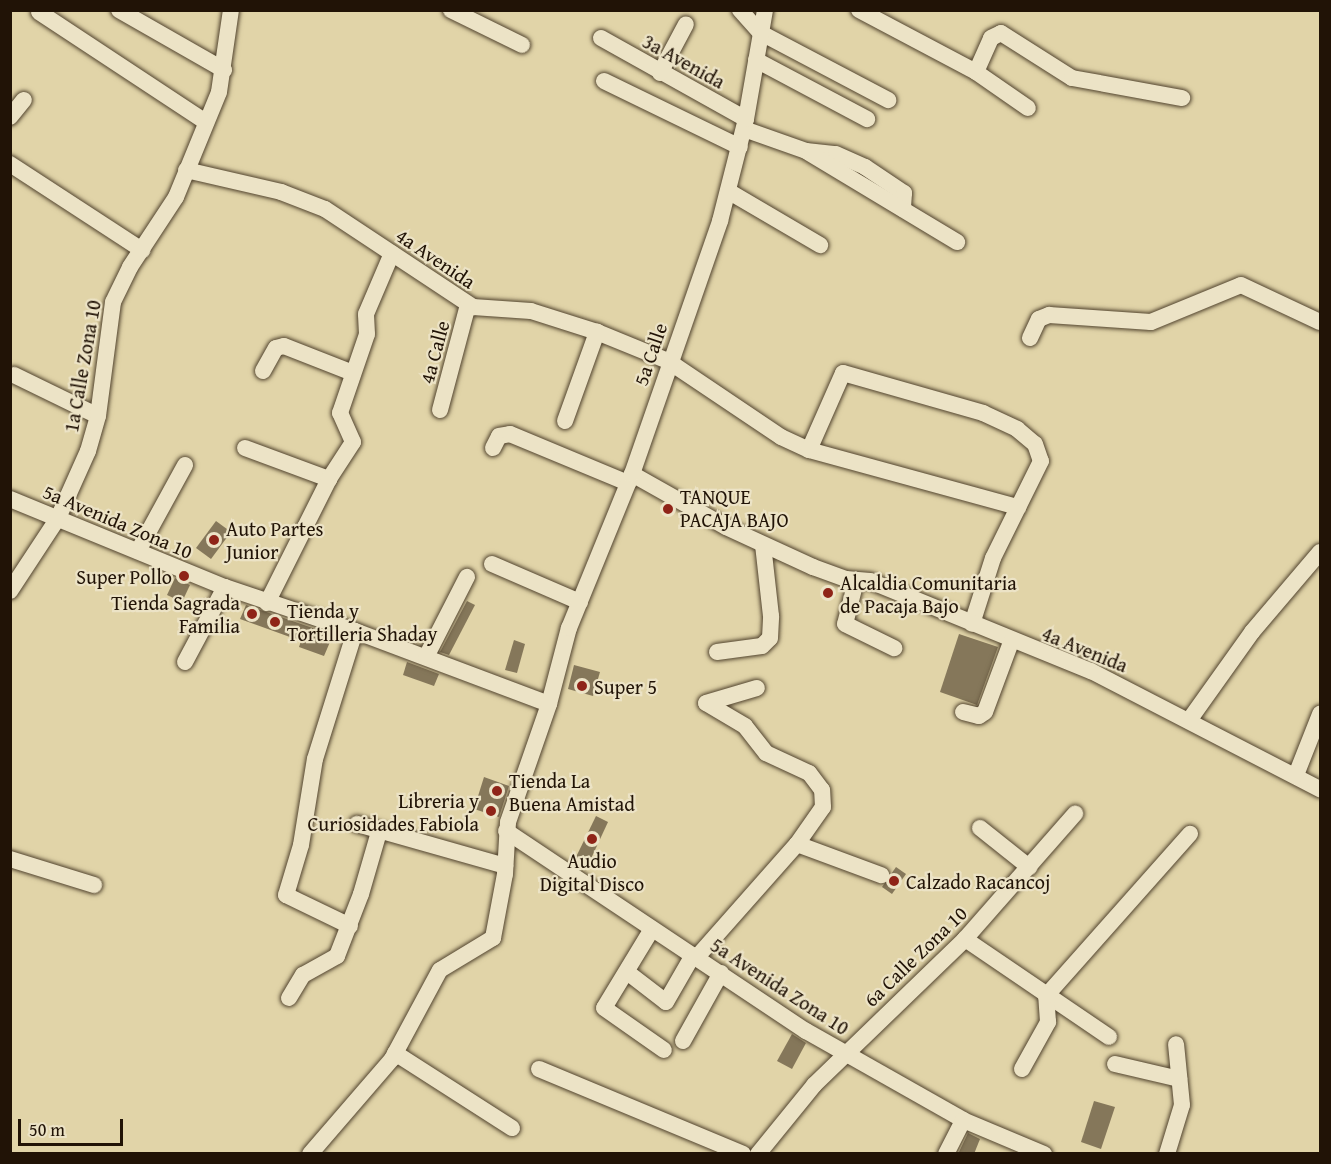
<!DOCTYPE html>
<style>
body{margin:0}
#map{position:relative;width:1331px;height:1164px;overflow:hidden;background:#e1d4a8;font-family:"Gentium Book Plus",serif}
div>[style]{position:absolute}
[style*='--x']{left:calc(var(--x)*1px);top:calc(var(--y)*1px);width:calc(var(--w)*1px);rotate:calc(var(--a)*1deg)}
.building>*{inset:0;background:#85775a}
.roads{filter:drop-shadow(0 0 2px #51432e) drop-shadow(0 0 2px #51432e)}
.minor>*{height:16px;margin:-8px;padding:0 8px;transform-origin:8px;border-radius:8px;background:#ece3c6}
.dots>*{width:16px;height:16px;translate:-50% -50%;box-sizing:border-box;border:3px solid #ece3c6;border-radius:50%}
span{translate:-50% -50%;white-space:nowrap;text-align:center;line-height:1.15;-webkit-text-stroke:4.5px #ece3c6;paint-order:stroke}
.street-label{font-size:20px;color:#211306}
.poi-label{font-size:20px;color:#211306}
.left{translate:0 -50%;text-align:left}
.right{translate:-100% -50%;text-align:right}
.frame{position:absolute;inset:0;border:12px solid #211306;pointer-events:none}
.scale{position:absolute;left:18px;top:1119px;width:105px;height:27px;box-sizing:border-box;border:3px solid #211306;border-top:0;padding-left:8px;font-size:18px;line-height:21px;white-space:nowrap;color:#211306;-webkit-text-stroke:4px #ece3c6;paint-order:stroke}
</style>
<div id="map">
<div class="building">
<i style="clip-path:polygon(216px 521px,231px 532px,211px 559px,196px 548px)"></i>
<i style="clip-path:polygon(175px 578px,190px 585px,182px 602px,167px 595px)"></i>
<i style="clip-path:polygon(467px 601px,475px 605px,449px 655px,440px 652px)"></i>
<i style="clip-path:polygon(246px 605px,333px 635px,324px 656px,299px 647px,301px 641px,240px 619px)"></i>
<i style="clip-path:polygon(959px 634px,998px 647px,977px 705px,940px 692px)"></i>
<i style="clip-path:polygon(514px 640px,525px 644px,517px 673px,505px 670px)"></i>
<i style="clip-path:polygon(407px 662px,439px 674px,434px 686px,403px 675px)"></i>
<i style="clip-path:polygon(574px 665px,600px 672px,593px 696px,568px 689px)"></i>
<i style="clip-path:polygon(484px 777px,509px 786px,499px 817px,474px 809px)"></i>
<i style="clip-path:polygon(596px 816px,608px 822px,589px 863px,576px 857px)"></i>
<i style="clip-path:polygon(896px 867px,906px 874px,892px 894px,882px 887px)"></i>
<i style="clip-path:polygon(792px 1034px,806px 1043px,792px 1069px,777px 1061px)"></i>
<i style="clip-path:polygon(1094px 1101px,1115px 1107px,1101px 1149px,1081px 1142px)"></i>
<i style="clip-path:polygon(968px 1133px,980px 1139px,974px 1154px,958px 1154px)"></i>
</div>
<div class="roads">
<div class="minor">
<i style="--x:119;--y:10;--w:121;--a:29.7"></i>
<i style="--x:451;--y:10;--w:79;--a:26.2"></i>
<i style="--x:740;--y:10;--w:31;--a:48"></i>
<i style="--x:761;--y:33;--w:144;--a:27.8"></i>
<i style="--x:859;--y:10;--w:132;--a:27.9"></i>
<i style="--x:976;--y:72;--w:63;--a:34.7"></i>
<i style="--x:39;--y:12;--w:200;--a:33.4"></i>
<i style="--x:601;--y:38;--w:166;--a:29.2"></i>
<i style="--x:756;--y:60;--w:126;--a:28"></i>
<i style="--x:976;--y:72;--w:37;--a:-66"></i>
<i style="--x:991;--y:38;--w:11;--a:-27"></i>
<i style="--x:1001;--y:33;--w:84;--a:32.4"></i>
<i style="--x:1072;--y:78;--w:112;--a:10.3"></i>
<i style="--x:660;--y:73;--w:55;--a:-62"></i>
<i style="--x:604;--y:81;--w:151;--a:25.9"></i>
<i style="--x:10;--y:117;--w:22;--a:-51"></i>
<i style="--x:744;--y:129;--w:66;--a:19.5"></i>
<i style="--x:806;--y:151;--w:30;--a:6"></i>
<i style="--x:836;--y:154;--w:32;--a:24"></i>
<i style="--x:865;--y:167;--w:47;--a:33.7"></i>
<i style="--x:904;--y:193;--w:16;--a:94"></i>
<i style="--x:809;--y:153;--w:173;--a:31"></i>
<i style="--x:10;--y:164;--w:158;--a:33.1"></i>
<i style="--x:186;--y:170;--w:98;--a:13"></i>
<i style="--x:281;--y:192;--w:47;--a:21.1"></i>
<i style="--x:325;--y:209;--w:178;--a:33.5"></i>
<i style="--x:473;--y:307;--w:58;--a:3.9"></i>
<i style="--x:531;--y:311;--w:69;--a:17.7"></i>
<i style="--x:597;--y:332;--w:77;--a:22.2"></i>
<i style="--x:668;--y:361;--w:136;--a:33.9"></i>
<i style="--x:781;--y:437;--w:31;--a:25"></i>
<i style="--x:809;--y:450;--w:217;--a:15.3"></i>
<i style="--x:728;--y:191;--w:107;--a:30.4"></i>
<i style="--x:1030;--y:338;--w:21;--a:-65"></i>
<i style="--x:1039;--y:319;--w:11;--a:-22"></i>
<i style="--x:1049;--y:315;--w:102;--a:3.9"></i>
<i style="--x:1151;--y:322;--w:97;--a:-22.3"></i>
<i style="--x:1241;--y:285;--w:87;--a:25.1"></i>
<i style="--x:263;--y:371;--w:26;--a:-61"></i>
<i style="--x:276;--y:348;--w:8;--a:-14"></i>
<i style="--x:284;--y:346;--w:74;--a:21.4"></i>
<i style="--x:14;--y:375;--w:93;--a:26"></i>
<i style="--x:440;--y:410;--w:109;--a:-75.1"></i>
<i style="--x:565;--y:421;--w:95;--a:-70.2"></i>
<i style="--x:245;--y:448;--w:90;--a:20.3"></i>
<i style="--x:493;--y:448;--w:13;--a:-63"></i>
<i style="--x:499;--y:436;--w:11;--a:-10"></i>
<i style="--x:510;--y:434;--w:128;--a:22.6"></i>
<i style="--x:809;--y:450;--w:84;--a:-66.2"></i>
<i style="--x:843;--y:373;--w:146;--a:15.9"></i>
<i style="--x:983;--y:413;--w:38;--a:25"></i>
<i style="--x:1017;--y:429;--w:23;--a:40"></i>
<i style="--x:1035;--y:444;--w:18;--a:71"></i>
<i style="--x:1041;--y:461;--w:108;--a:116.3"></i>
<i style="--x:993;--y:558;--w:69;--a:107.7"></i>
<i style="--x:632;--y:474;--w:108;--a:29.4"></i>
<i style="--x:726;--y:527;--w:96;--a:24.7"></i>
<i style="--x:813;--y:567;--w:35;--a:20"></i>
<i style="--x:846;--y:579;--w:24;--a:5"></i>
<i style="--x:870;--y:581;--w:239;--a:22.2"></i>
<i style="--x:1091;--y:671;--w:258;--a:27.3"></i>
<i style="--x:10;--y:499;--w:232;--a:22.3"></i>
<i style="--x:225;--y:587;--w:137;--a:18.7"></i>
<i style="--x:355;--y:631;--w:207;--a:20.6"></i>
<i style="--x:138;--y:551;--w:98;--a:-61.3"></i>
<i style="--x:492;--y:564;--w:96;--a:23.4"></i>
<i style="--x:856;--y:581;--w:44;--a:104.3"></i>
<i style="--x:845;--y:624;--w:55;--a:26.1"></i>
<i style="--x:10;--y:591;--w:87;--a:-56.7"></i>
<i style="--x:58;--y:518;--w:73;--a:-65.9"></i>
<i style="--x:88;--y:451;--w:36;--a:-74"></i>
<i style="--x:98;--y:416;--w:115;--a:-82.5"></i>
<i style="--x:113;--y:302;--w:39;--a:-64"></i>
<i style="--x:130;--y:267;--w:84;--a:-56.7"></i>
<i style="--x:176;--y:197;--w:113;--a:-67.7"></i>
<i style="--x:219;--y:92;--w:83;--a:-81.7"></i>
<i style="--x:267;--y:603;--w:139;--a:-63.4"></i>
<i style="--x:329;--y:479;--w:44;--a:-57"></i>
<i style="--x:353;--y:442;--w:32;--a:-114"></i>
<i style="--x:340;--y:413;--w:83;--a:-71.1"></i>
<i style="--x:367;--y:334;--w:20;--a:-93"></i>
<i style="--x:366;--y:314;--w:66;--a:-66.9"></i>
<i style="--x:717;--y:652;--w:45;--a:-7.6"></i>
<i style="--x:762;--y:646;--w:11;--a:-45"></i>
<i style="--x:770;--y:638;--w:22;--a:-87"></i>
<i style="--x:771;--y:616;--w:71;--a:-96.4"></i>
<i style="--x:426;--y:657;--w:90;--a:-62.9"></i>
<i style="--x:185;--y:662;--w:85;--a:-61.9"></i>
<i style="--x:963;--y:712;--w:16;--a:14"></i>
<i style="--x:979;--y:716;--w:7;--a:-34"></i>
<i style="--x:985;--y:712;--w:75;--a:-69.6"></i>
<i style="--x:1190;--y:719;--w:107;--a:-54.5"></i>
<i style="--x:1252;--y:632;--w:105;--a:-49.6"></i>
<i style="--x:1296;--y:775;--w:66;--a:-68.5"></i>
<i style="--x:357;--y:824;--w:154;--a:15.8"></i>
<i style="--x:980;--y:828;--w:63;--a:38.5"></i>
<i style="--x:506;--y:831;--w:361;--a:33.7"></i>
<i style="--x:806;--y:1031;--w:180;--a:29.5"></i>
<i style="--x:963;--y:1120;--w:88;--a:22.8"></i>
<i style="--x:797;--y:844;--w:90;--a:20.3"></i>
<i style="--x:10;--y:859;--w:88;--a:17.2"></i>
<i style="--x:350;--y:926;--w:71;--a:-154.2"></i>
<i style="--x:286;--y:895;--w:52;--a:-73.3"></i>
<i style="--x:301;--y:845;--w:87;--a:-80.8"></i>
<i style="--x:315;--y:759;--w:134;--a:-72.6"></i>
<i style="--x:652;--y:929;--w:92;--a:121.3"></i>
<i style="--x:604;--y:1008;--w:73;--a:35"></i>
<i style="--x:965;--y:939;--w:174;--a:34.2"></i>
<i style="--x:697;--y:957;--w:151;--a:-48.5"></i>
<i style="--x:797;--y:844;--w:45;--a:-54.9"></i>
<i style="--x:823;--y:807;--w:17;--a:-93"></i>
<i style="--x:822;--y:790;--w:21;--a:-127"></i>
<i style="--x:809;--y:773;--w:47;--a:-155.1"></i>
<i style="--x:766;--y:753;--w:34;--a:-128"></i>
<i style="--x:745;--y:726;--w:45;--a:-149.5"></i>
<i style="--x:706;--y:703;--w:53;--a:-16.4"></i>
<i style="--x:627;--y:972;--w:49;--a:37.6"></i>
<i style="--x:666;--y:1002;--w:54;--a:-60.1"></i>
<i style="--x:289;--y:998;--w:27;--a:-59"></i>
<i style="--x:303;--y:975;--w:39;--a:-29"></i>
<i style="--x:337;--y:956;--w:66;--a:-68.8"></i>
<i style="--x:361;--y:894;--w:65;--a:-73.8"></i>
<i style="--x:683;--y:1041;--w:78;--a:-60.8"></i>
<i style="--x:395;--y:1053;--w:139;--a:32.7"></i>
<i style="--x:1115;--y:1064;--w:66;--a:13.2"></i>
<i style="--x:539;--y:1069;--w:221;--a:22.6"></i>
<i style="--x:1022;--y:1069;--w:54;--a:-61"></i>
<i style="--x:1048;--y:1022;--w:26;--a:-94"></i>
<i style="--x:1046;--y:996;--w:217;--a:-48.4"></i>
<i style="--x:310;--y:1154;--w:125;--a:-49.2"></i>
<i style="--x:392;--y:1059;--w:101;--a:-61.7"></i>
<i style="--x:440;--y:970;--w:62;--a:-31.1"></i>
<i style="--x:493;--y:938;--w:65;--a:-79.4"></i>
<i style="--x:505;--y:874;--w:52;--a:-86.7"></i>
<i style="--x:508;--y:822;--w:125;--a:-70.8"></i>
<i style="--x:549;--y:704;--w:79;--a:-75.3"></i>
<i style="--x:569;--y:628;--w:166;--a:-67.8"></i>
<i style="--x:632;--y:474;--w:268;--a:-70.8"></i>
<i style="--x:720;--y:221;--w:105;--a:-75.7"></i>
<i style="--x:746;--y:119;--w:111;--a:-80.1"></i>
<i style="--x:758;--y:1154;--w:89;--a:-50.9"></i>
<i style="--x:814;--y:1085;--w:210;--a:-44"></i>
<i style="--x:965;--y:939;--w:167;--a:-48.7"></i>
<i style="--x:946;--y:1154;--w:38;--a:-63"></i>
<i style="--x:1167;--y:1154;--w:51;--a:-73"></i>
<i style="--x:1182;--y:1105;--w:61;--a:-95.6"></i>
</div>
</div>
<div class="dots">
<i style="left:668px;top:509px;background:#8f2418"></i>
<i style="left:214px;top:540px;background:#8f2418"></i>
<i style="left:184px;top:576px;background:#8f2418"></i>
<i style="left:828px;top:593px;background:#8f2418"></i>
<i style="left:252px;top:614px;background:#8f2418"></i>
<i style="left:275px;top:622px;background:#8f2418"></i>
<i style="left:582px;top:686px;background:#8f2418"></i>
<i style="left:497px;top:791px;background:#8f2418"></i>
<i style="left:491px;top:811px;background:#8f2418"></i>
<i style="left:592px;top:839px;background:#8f2418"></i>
<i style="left:894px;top:881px;background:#8f2418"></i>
</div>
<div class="street-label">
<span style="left:684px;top:61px;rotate:29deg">3a Avenida</span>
<span style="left:436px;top:258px;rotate:34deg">4a Avenida</span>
<span style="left:434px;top:352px;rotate:-75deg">4a Calle</span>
<span style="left:650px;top:354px;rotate:-71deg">5a Calle</span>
<span style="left:82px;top:366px;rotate:-80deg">1a Calle Zona 10</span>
<span style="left:118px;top:521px;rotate:23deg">5a Avenida Zona 10</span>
<span style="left:1085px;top:649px;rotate:22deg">4a Avenida</span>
<span style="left:915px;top:956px;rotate:-44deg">6a Calle Zona 10</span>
<span style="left:780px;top:986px;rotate:33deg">5a Avenida Zona 10</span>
</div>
<div class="poi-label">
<span class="left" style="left:680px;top:508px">TANQUE<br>PACAJA BAJO</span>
<span class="left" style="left:226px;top:540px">Auto Partes<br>Junior</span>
<span class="right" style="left:172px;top:576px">Super Pollo</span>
<span class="left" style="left:840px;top:594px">Alcaldia Comunitaria<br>de Pacaja Bajo</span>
<span class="right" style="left:240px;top:614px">Tienda Sagrada<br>Familia</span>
<span class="left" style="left:287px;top:622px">Tienda y<br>Tortilleria Shaday</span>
<span class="left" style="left:594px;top:686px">Super 5</span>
<span class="left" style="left:509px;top:792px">Tienda La<br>Buena Amistad</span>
<span class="right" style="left:479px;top:812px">Libreria y<br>Curiosidades Fabiola</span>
<span style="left:592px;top:872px">Audio<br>Digital Disco</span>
<span class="left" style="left:906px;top:881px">Calzado Racancoj</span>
</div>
<div class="frame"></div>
<div class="scale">50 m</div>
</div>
